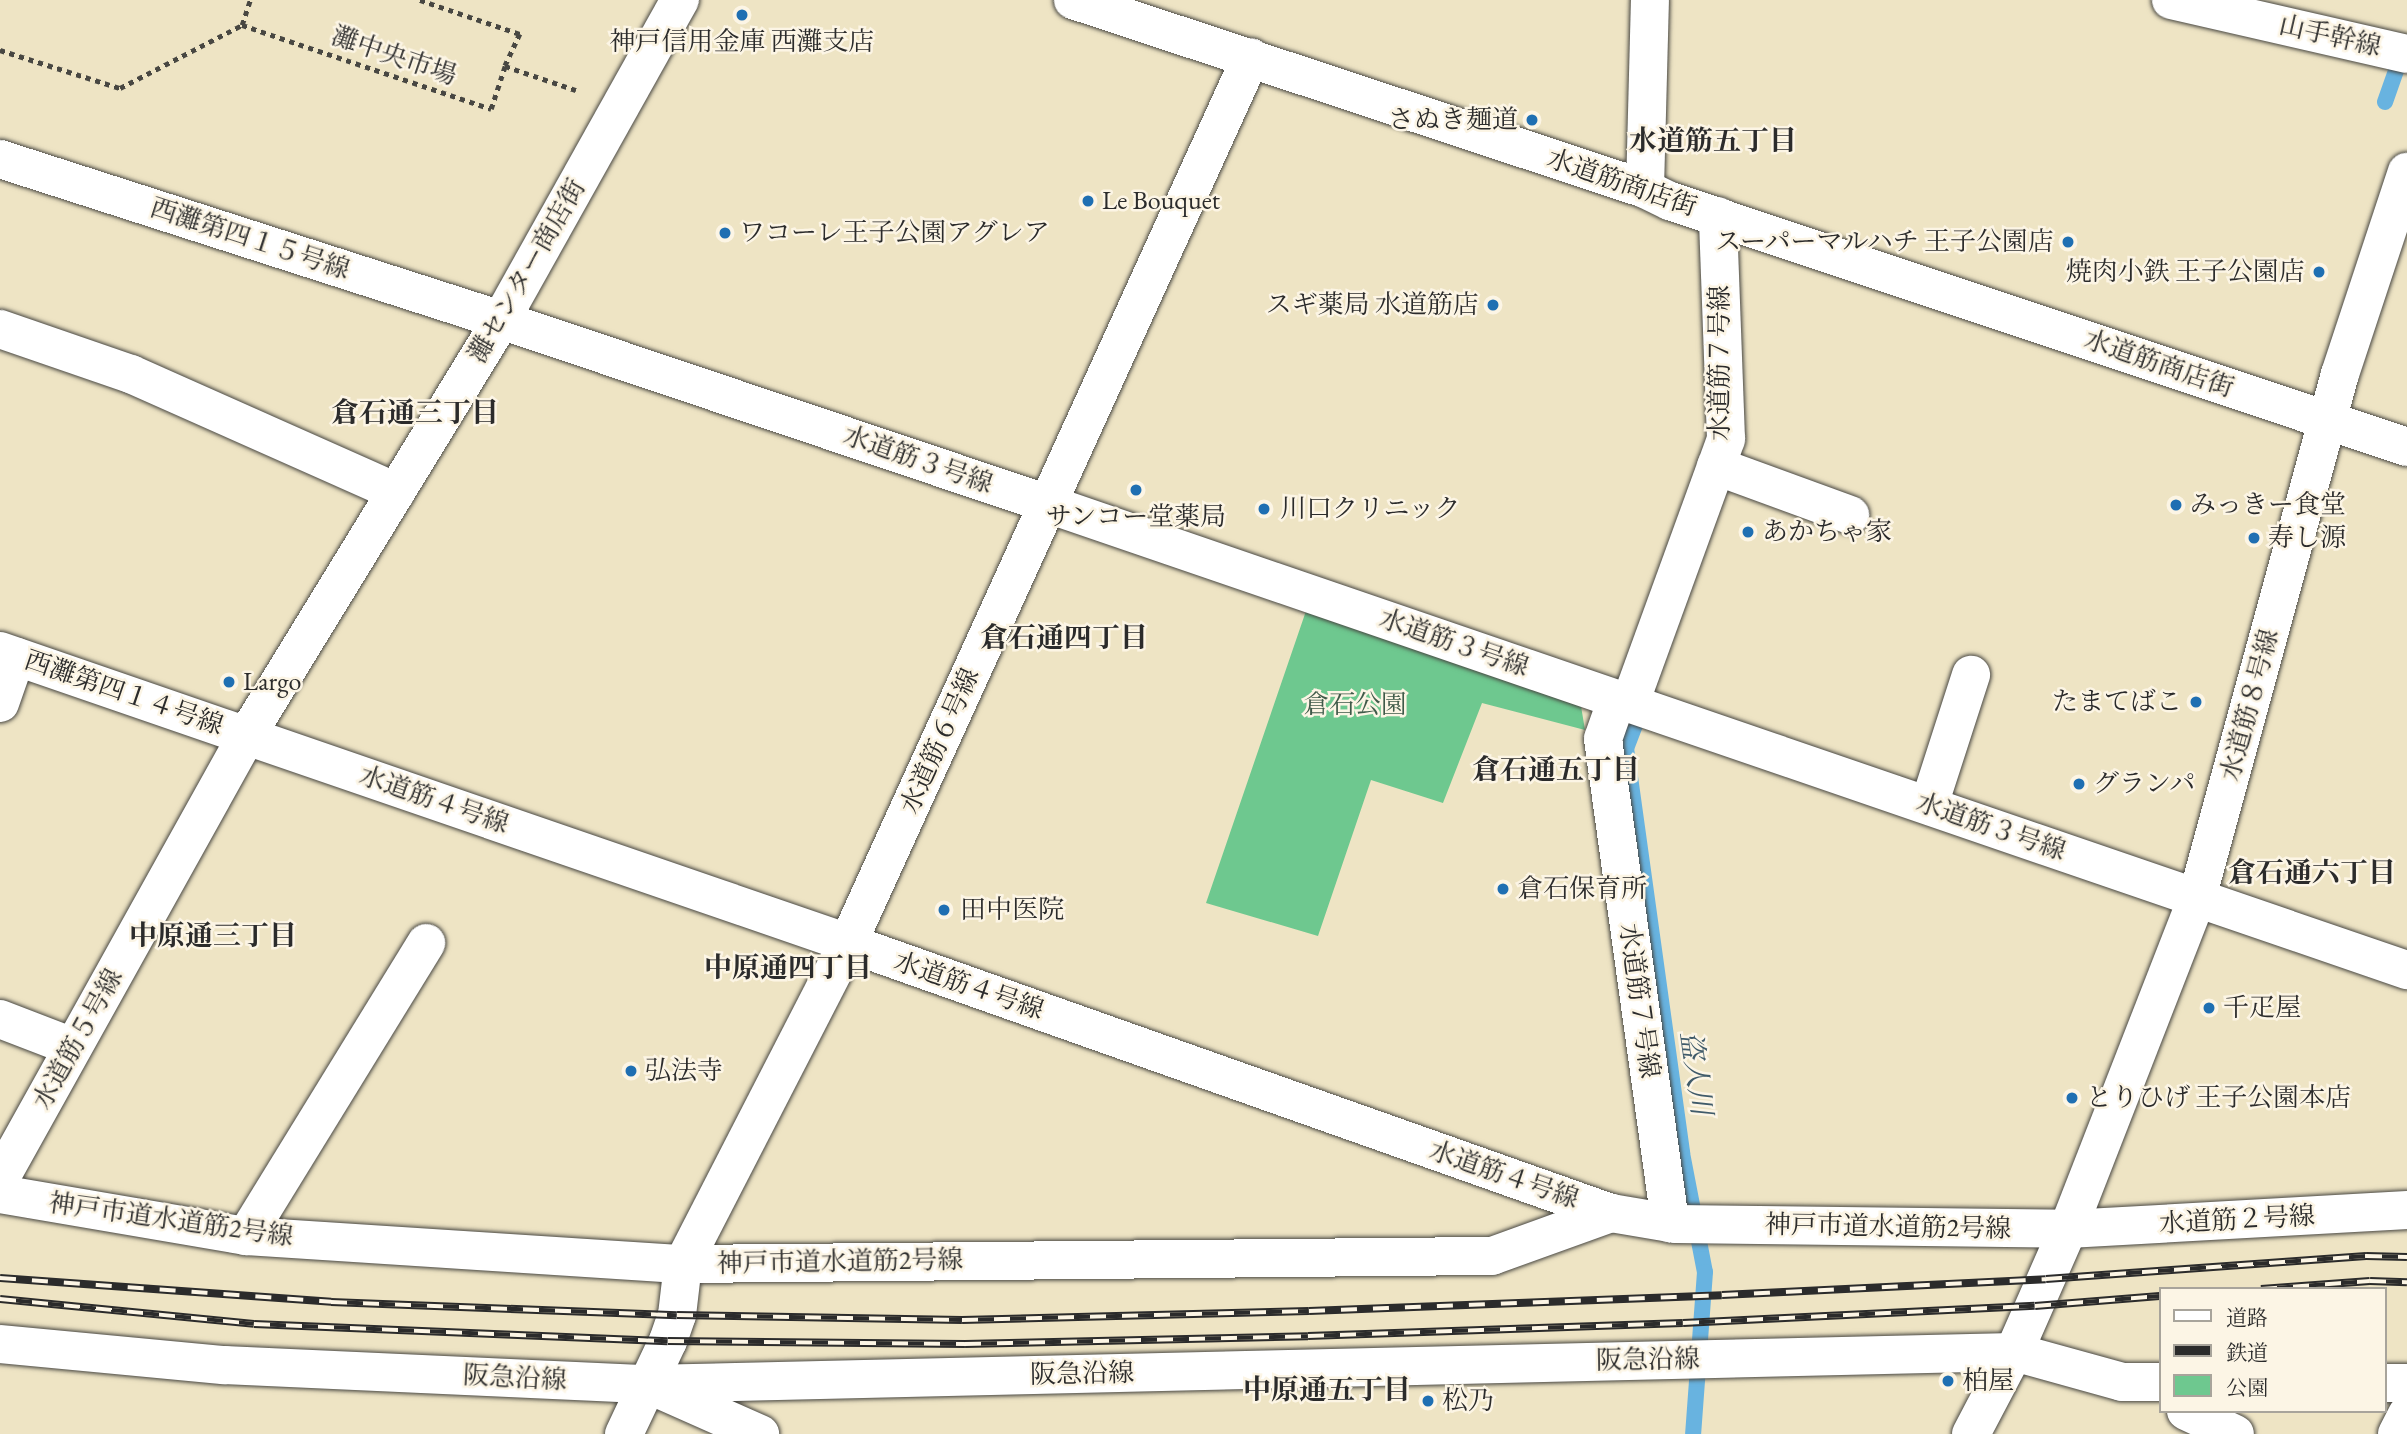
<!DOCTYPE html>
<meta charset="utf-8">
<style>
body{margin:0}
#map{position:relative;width:2407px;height:1434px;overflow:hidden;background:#eee4c4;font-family:"EB Garamond","Noto Serif JP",serif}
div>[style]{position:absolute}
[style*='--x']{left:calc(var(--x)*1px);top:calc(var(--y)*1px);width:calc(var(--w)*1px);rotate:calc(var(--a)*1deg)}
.green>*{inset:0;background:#6ec88f}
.stream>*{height:16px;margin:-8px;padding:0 8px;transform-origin:8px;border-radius:8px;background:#68b3e0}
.path>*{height:4.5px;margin-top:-2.25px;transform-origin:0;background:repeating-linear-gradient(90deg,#484742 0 5px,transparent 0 10px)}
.roads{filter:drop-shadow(0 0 2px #484742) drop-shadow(0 0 2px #484742)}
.minor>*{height:38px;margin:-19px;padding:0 19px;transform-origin:19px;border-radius:19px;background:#fff}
.major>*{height:38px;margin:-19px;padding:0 19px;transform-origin:19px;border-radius:19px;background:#fff}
.rail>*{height:8px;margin-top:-4px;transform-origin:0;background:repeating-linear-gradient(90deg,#fcf5e5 0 16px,#2b2b2b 0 32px);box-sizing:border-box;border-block:2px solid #2b2b2b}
.dots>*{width:19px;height:19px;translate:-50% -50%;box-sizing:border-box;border:4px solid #fcf5e5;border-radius:50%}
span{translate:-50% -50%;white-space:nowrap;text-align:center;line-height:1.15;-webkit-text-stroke:5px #fcf5e5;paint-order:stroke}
.street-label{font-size:26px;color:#2b2b2b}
.poi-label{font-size:26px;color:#2b2b2b}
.right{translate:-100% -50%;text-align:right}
.left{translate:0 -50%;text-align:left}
.park-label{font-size:26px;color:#3f5a49}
.neighbourhood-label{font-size:28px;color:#2b2b2b;font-weight:700}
.water-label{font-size:28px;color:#405b6a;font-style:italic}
.legend{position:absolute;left:2159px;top:1287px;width:228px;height:126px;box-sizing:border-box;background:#fcf5e5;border:2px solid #a8a49b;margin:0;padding:9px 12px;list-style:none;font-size:21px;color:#2b2b2b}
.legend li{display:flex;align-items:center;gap:14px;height:35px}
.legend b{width:35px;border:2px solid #a8a49b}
</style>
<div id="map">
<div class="green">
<i style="clip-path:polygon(1307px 608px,1580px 700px,1585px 730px,1482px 703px,1443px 803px,1371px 780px,1318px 936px,1206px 903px)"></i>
</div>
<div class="stream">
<i style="--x:2385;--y:102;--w:54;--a:-70.6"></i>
<i style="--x:1637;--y:720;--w:30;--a:111"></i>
<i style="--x:1626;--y:748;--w:409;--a:82.1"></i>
<i style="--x:1682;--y:1153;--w:121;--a:79.1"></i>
<i style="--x:1705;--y:1272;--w:162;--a:94.2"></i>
</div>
<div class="path">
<i style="--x:420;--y:0;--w:106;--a:18.8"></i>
<i style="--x:520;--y:34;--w:35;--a:115"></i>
<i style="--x:505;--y:66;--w:75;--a:18.7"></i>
<i style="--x:242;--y:25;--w:263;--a:18.6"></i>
<i style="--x:491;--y:109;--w:45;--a:-72"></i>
<i style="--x:0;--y:50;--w:126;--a:17.6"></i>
<i style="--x:120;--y:88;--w:137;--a:-27.3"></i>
<i style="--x:242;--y:25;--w:26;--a:-72"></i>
</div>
<div class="roads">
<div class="minor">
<i style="--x:1073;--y:0;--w:602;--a:18.28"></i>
<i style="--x:1645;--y:189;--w:28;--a:26"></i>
<i style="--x:1670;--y:201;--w:777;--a:18.46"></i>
<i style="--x:0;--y:159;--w:526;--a:17.82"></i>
<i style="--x:501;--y:320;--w:577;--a:18.59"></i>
<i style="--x:1048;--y:504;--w:1437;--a:18.93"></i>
<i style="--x:1645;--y:189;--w:189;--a:-88.5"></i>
<i style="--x:0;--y:329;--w:139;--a:19"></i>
<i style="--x:131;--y:374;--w:290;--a:24"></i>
<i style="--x:1716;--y:466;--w:143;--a:20.1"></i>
<i style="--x:0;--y:651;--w:897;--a:19"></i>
<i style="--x:848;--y:943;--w:809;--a:19.49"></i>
<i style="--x:1617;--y:699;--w:42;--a:109.3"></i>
<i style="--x:1603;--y:739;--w:489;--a:82.1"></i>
<i style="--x:0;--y:703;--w:49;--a:-70.8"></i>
<i style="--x:1630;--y:703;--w:281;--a:-70"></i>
<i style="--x:1726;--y:439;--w:223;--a:-92.1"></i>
<i style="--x:1929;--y:805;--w:137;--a:-72.1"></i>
<i style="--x:0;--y:1019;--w:78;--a:21"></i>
<i style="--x:0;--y:1179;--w:508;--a:-60.91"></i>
<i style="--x:247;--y:735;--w:487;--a:-58.5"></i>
<i style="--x:501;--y:320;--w:367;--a:-60.8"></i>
<i style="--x:0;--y:1194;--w:250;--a:9.7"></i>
<i style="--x:246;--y:1236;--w:438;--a:3.7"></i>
<i style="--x:683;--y:1264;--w:809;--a:-0.57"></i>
<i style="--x:1492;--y:1256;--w:127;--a:-19.9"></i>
<i style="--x:1611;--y:1213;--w:66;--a:9.6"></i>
<i style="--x:1676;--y:1224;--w:392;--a:0.7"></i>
<i style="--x:2068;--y:1229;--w:340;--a:-3.2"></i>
<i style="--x:246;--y:1236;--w:344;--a:-58.4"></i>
<i style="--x:0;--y:1344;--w:225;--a:5.4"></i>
<i style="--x:224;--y:1365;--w:423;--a:2.6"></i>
<i style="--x:647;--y:1384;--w:1367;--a:-1.34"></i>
<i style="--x:2014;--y:1352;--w:112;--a:15.5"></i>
<i style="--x:2122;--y:1382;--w:38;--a:0"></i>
<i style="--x:2384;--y:1383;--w:23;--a:0"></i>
<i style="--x:656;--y:1388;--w:114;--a:23.9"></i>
<i style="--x:2186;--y:1411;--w:54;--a:25.1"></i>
<i style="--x:624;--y:1434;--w:103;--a:-64.7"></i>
<i style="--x:668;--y:1341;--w:28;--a:-71"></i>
<i style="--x:677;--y:1315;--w:51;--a:-83.3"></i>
<i style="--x:683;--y:1264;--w:361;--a:-62.8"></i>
<i style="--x:848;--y:943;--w:973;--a:-65.54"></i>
<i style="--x:1971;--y:1434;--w:93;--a:-62.3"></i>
<i style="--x:2014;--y:1352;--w:134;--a:-66.3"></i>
<i style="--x:2068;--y:1229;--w:355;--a:-68.7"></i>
<i style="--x:2197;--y:898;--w:543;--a:-74.74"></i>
<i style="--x:2340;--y:374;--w:213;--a:-71.7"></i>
<i style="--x:2397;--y:1434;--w:22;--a:-63"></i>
</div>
<div class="major">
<i style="--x:2171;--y:0;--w:242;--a:12.9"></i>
</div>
</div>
<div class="rail">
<i style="--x:0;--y:1278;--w:332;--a:4.1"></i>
<i style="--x:331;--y:1302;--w:346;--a:2.2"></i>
<i style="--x:677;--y:1315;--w:285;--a:1"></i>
<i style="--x:962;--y:1320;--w:347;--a:-1.5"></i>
<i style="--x:1309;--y:1311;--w:413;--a:-2.2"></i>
<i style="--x:1722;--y:1295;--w:324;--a:-2.8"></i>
<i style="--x:2046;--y:1279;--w:321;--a:-4.1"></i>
<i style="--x:2366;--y:1256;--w:41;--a:1.4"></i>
<i style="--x:2261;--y:1289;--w:109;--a:-4.2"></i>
<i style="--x:2370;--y:1281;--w:37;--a:2"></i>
<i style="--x:0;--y:1299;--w:255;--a:5.6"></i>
<i style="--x:254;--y:1324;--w:414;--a:2.4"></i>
<i style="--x:668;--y:1341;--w:297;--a:0.6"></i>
<i style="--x:965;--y:1344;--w:343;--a:-1.3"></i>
<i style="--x:1308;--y:1336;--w:375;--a:-2"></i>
<i style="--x:1683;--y:1323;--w:352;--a:-2.8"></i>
<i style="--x:2035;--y:1306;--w:125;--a:-4.6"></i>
</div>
<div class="dots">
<i style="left:742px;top:15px;background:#1f6fb2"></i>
<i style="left:1532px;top:120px;background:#1f6fb2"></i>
<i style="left:1088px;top:201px;background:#1f6fb2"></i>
<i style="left:725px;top:233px;background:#1f6fb2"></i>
<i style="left:2068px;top:242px;background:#1f6fb2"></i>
<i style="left:2319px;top:272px;background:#1f6fb2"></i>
<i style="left:1493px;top:305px;background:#1f6fb2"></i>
<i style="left:1136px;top:490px;background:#1f6fb2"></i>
<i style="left:2176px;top:505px;background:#1f6fb2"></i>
<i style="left:1264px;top:509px;background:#1f6fb2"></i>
<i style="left:1748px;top:532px;background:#1f6fb2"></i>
<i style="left:2254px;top:538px;background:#1f6fb2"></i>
<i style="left:229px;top:682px;background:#1f6fb2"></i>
<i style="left:2196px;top:702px;background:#1f6fb2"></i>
<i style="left:2079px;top:784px;background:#1f6fb2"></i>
<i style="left:1503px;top:889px;background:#1f6fb2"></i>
<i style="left:944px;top:910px;background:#1f6fb2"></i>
<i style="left:2209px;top:1008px;background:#1f6fb2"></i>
<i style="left:631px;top:1071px;background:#1f6fb2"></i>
<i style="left:2072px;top:1098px;background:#1f6fb2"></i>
<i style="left:1948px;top:1381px;background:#1f6fb2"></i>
<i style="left:1428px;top:1401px;background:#1f6fb2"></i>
</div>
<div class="street-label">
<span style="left:2330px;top:36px;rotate:13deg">山手幹線</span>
<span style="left:394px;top:56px;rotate:19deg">灘中央市場</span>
<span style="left:1622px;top:183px;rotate:19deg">水道筋商店街</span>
<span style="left:250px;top:239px;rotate:18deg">西灘第四１５号線</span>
<span style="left:527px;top:271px;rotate:-60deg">灘センター商店街</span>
<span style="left:1720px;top:363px;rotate:-90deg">水道筋７号線</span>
<span style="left:2159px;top:364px;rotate:19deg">水道筋商店街</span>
<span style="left:918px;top:460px;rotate:19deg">水道筋３号線</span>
<span style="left:1454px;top:643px;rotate:19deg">水道筋３号線</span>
<span style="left:124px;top:693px;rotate:19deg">西灘第四１４号線</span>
<span style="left:2250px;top:705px;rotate:-75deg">水道筋８号線</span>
<span style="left:940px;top:741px;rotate:-66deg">水道筋６号線</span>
<span style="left:434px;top:800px;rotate:19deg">水道筋４号線</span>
<span style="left:1991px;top:827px;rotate:19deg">水道筋３号線</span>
<span style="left:969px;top:986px;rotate:19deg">水道筋４号線</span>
<span style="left:1639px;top:1001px;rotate:82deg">水道筋７号線</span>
<span style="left:78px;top:1039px;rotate:-61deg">水道筋５号線</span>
<span style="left:1504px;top:1175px;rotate:19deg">水道筋４号線</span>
<span style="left:171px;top:1220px;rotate:8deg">神戸市道水道筋2号線</span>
<span style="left:2237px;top:1220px;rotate:-3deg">水道筋２号線</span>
<span style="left:1888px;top:1227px;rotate:1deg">神戸市道水道筋2号線</span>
<span style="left:840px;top:1262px;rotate:-1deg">神戸市道水道筋2号線</span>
<span style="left:1648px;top:1360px;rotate:-1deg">阪急沿線</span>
<span style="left:1082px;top:1374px;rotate:-1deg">阪急沿線</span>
<span style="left:515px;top:1378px;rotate:3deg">阪急沿線</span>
</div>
<div class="poi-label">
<span style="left:742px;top:42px">神戸信用金庫 西灘支店</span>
<span class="right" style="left:1518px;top:120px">さぬき麺道</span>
<span class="left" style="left:1102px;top:201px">Le Bouquet</span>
<span class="left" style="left:739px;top:233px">ワコーレ王子公園アグレア</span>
<span class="right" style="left:2054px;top:242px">スーパーマルハチ 王子公園店</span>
<span class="right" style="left:2305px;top:272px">焼肉小鉄 王子公園店</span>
<span class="right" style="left:1479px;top:305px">スギ薬局 水道筋店</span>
<span class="left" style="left:2190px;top:505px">みっきー食堂</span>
<span class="left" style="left:1280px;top:509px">川口クリニック</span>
<span style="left:1136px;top:517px">サンコー堂薬局</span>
<span class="left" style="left:1762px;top:532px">あかちゃ家</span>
<span class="left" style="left:2268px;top:538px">寿し源</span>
<span class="left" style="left:243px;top:682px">Largo</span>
<span class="right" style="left:2182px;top:702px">たまてばこ</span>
<span class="left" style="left:2093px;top:784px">グランパ</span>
<span class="left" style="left:1517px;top:889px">倉石保育所</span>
<span class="left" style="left:960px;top:910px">田中医院</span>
<span class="left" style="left:2223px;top:1008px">千疋屋</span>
<span class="left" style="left:645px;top:1071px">弘法寺</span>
<span class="left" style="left:2086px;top:1098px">とりひげ 王子公園本店</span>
<span class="left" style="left:1962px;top:1381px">柏屋</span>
<span class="left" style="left:1442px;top:1401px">松乃</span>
</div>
<div class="park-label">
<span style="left:1355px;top:705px">倉石公園</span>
</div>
<div class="neighbourhood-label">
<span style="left:1713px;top:140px">水道筋五丁目</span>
<span style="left:415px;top:412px">倉石通三丁目</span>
<span style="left:1064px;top:637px">倉石通四丁目</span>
<span style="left:1556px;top:769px">倉石通五丁目</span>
<span style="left:2312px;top:872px">倉石通六丁目</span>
<span style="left:213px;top:935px">中原通三丁目</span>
<span style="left:788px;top:967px">中原通四丁目</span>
<span style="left:1327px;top:1389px">中原通五丁目</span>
</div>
<div class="water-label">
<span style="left:1697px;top:1073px;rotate:82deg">盗人川</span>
</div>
<ul class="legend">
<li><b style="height:9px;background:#fff"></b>道路</li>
<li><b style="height:9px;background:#2b2b2b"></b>鉄道</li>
<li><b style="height:19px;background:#6ec88f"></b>公園</li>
</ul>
</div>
